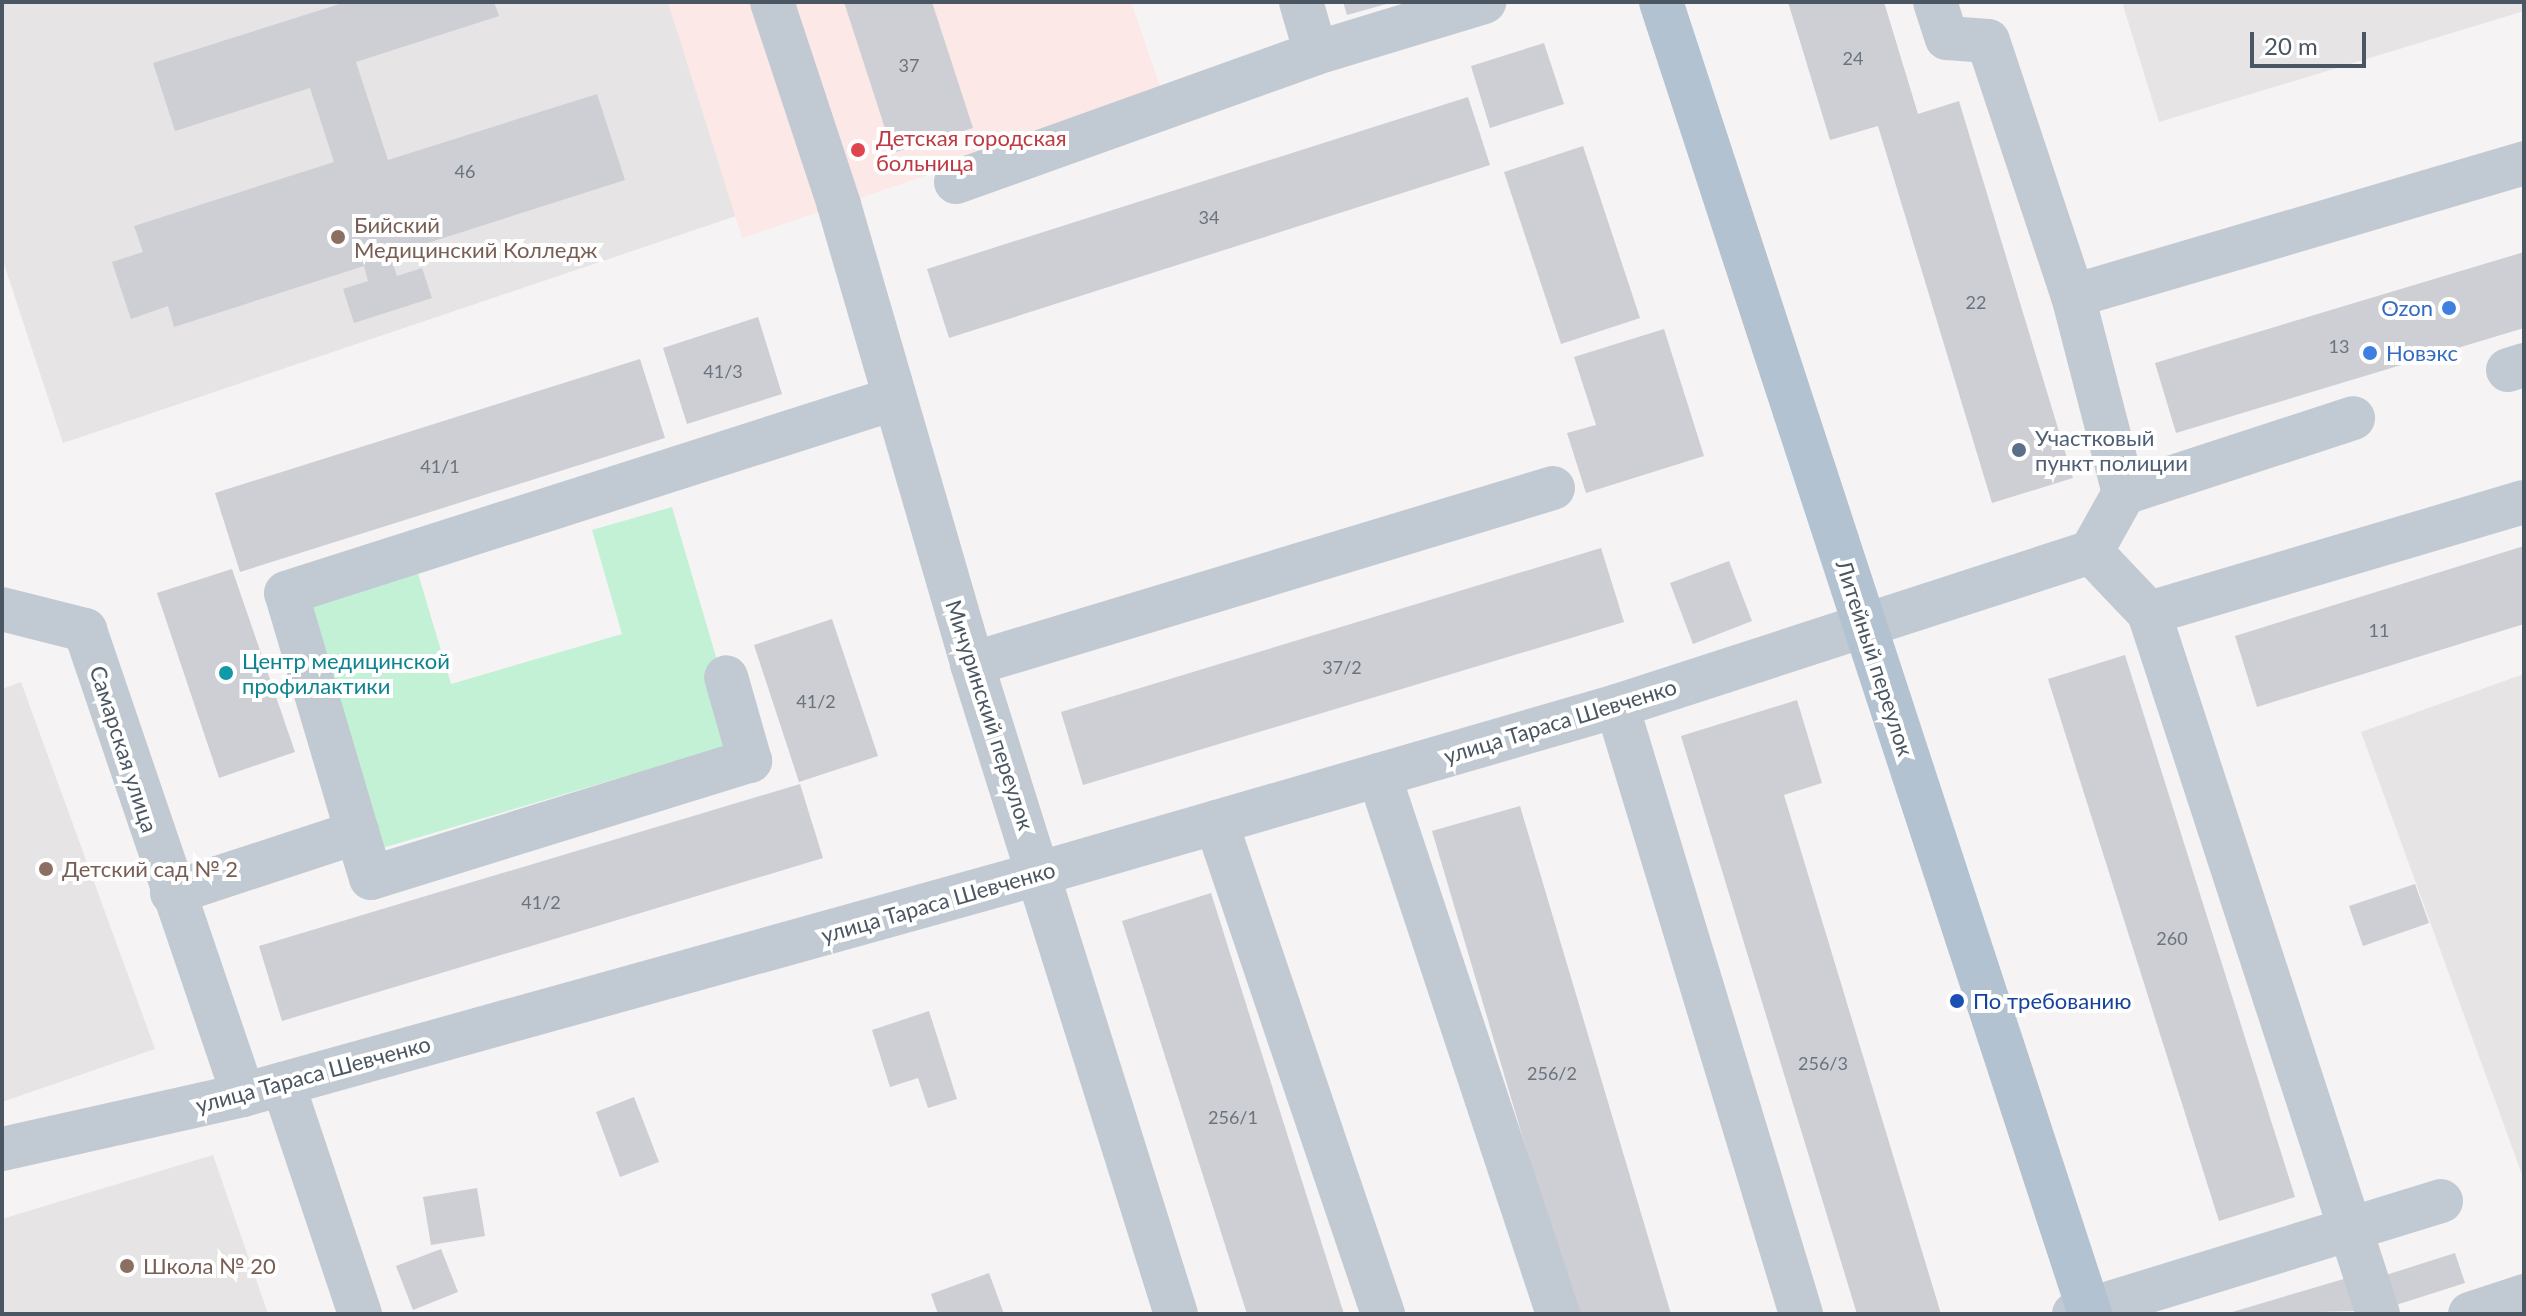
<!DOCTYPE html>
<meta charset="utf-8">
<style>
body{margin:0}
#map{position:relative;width:2526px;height:1316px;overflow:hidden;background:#f5f3f3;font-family:Lato,sans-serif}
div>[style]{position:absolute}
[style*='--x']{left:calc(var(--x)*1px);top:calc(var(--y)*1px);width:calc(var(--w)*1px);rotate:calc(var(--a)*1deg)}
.education>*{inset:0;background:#e6e4e5}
.medical>*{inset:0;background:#fce8e6}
.green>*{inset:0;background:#c3f1d5}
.building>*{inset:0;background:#cdcfd5}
.minor>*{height:44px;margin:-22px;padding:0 22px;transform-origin:22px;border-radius:22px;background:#c1cad2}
.major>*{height:44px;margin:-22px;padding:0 22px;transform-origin:22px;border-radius:22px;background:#b3c2d1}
.dots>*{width:22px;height:22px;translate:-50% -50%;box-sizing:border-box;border:4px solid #fff;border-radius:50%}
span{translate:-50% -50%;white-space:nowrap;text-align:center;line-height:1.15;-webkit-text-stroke:8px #fff;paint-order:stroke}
.number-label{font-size:18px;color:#6b747e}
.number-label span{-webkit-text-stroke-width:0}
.health-label{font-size:22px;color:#be3a42}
.left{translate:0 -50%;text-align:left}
.education-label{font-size:22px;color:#785e54}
.shop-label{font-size:22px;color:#366cbe}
.right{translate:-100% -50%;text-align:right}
.service-label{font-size:22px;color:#4e5e75}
.street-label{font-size:22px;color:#4a5661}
.culture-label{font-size:22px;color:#0d838f}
.transit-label{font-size:22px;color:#164399}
.frame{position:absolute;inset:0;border:4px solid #4a5661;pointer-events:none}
.scale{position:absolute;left:2250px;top:32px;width:116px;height:36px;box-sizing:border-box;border:4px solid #4a5661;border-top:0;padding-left:10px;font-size:24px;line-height:28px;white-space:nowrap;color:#4a5661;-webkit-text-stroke:6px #fff;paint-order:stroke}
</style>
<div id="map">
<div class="education">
<i style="clip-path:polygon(2px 2px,668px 2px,736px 216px,63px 443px,2px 258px)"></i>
<i style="clip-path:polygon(2122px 2px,2524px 2px,2524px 11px,2159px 122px)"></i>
<i style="clip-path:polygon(2524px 674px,2524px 1180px,2361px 732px)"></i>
<i style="clip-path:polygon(21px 682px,155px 1049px,2px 1102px,2px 689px)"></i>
<i style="clip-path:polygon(213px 1155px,268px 1314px,2px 1314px,2px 1219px)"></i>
</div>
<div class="medical">
<i style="clip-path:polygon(668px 2px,1131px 2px,1163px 95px,742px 238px)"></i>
</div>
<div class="green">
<i style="clip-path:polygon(672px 507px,741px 742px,379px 849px,306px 602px,417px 570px,451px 684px,622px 634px,592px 530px)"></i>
</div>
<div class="building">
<i style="clip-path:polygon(346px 2px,494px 2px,499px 16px,356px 62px,388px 160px,597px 94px,625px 180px,390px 255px,397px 276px,422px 268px,432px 298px,354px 323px,343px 289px,368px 281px,364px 266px,174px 327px,168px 306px,131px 319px,112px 262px,143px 252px,134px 226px,334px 162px,310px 88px,175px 131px,153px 63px)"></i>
<i style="clip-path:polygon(844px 2px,932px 2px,973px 128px,893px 153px)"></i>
<i style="clip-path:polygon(1343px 2px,1390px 2px,1390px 3px,1347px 15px)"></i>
<i style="clip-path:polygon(1788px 2px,1884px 2px,1918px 114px,1959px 101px,2073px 478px,1992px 503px,1878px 126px,1830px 140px)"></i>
<i style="clip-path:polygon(1544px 43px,1564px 104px,1490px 128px,1471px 66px)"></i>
<i style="clip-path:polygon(1468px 97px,1490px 165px,949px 338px,927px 269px)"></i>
<i style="clip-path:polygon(1583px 146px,1640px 318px,1561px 344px,1504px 172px)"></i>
<i style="clip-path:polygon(2524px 252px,2524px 328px,2176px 433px,2155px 363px)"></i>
<i style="clip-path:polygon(758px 317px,782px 394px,687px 424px,663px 348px)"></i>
<i style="clip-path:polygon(1664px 329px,1704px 456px,1586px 493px,1567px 433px,1596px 425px,1574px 357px)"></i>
<i style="clip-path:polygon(640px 359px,665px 438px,240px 572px,215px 493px)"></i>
<i style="clip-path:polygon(2524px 546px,2524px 624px,2257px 707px,2235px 636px)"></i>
<i style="clip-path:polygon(1601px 548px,1624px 622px,1083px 785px,1061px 712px)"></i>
<i style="clip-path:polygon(1729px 561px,1752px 621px,1693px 644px,1670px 583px)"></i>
<i style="clip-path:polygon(232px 569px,295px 752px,219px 778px,157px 593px)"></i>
<i style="clip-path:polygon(832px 619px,878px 756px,799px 782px,754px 645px)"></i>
<i style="clip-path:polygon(2125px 655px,2295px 1197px,2219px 1221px,2048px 679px)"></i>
<i style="clip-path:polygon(1797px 700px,1822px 783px,1784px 795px,1941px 1314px,1857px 1314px,1681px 736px)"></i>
<i style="clip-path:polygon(800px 784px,823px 858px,282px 1021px,259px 946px)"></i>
<i style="clip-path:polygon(1520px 806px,1671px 1314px,1575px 1314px,1432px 831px)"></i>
<i style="clip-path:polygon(2415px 884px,2429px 923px,2363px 946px,2349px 906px)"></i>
<i style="clip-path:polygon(1211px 893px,1344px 1314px,1247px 1314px,1122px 921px)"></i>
<i style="clip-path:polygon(929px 1011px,957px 1099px,928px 1108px,918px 1078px,890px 1087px,872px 1030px)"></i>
<i style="clip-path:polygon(634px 1097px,659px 1162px,620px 1177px,596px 1112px)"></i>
<i style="clip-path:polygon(477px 1188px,485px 1236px,431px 1245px,423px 1197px)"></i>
<i style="clip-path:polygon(441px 1249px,458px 1292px,413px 1310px,396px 1266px)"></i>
<i style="clip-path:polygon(2455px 1253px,2465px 1283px,2396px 1305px,2386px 1275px)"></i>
<i style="clip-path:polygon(989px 1273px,1004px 1314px,938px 1314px,931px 1294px)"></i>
<i style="clip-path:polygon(2347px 1278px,2358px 1311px,2229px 1314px,2229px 1313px)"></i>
</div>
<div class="minor">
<i style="--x:772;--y:2;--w:214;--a:71.7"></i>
<i style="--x:839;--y:205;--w:478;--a:73.8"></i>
<i style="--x:972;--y:664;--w:681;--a:72.58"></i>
<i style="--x:1301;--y:2;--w:53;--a:73.6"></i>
<i style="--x:1935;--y:2;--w:38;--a:72"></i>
<i style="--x:1947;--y:38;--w:41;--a:4.2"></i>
<i style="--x:1988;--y:41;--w:269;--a:71.6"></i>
<i style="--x:2073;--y:296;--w:203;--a:75.5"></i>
<i style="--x:956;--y:182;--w:382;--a:-19.7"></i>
<i style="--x:1316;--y:53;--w:176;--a:-16.9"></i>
<i style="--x:2073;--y:296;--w:470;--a:-16.4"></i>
<i style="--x:2508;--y:370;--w:17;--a:-17"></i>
<i style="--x:2091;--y:552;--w:84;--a:46.4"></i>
<i style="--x:2;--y:609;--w:86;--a:14.2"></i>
<i style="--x:85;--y:630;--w:491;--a:71.2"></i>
<i style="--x:972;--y:664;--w:607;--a:-16.85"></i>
<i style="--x:1617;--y:706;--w:635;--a:73.16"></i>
<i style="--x:1379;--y:775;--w:568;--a:71.63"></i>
<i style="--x:1216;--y:822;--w:520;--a:71.25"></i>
<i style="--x:357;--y:832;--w:249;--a:-106.5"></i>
<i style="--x:286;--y:593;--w:637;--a:-17.72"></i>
<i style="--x:172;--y:893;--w:195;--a:-18.2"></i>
<i style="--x:357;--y:832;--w:48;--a:73.1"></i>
<i style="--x:371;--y:878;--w:397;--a:-17.2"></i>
<i style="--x:750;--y:761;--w:87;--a:-105.9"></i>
<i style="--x:283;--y:1084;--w:243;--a:71.5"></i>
<i style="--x:2;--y:1149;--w:247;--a:-12.6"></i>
<i style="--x:243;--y:1095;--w:828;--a:-15.55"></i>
<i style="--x:1041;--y:873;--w:600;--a:-16.17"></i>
<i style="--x:1617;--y:706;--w:498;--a:-18"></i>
<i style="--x:2091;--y:552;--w:68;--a:-60.8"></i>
<i style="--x:2124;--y:493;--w:241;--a:-18.1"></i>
<i style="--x:2074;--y:1314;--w:384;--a:-17.1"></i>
<i style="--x:2378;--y:1314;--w:737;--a:-108.09"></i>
<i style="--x:2149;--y:613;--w:391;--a:-16.5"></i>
<i style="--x:2470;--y:1314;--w:57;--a:-18.4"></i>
</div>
<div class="major">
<i style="--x:1661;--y:2;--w:1380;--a:71.89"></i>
</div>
<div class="dots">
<i style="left:858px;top:150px;background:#e0444e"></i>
<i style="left:338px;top:237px;background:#8d6e63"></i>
<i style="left:2449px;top:308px;background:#3f7fe0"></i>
<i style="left:2370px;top:353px;background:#3f7fe0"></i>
<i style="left:2019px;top:450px;background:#5c6f8a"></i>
<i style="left:226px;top:673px;background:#0f9aa8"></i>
<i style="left:46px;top:869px;background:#8d6e63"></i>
<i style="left:1957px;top:1001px;background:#1a4fb4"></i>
<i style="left:127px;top:1266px;background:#8d6e63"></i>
</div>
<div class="number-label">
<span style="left:1853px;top:58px">24</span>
<span style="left:909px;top:65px">37</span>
<span style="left:465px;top:171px">46</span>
<span style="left:1209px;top:217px">34</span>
<span style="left:1976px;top:302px">22</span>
<span style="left:2339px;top:346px">13</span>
<span style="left:723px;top:371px">41/3</span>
<span style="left:440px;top:466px">41/1</span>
<span style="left:2379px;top:630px">11</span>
<span style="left:1342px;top:667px">37/2</span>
<span style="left:816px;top:701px">41/2</span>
<span style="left:541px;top:902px">41/2</span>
<span style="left:2172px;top:938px">260</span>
<span style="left:1823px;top:1063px">256/3</span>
<span style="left:1552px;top:1073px">256/2</span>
<span style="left:1233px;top:1117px">256/1</span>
</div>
<div class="health-label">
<span class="left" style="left:876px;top:150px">Детская городская<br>больница</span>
</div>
<div class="education-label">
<span class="left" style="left:354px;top:237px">Бийский<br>Медицинский Колледж</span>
<span class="left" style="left:62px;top:869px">Детский сад № 2</span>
<span class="left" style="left:143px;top:1266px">Школа № 20</span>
</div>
<div class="shop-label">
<span class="right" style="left:2433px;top:308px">Ozon</span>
<span class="left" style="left:2386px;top:353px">Новэкс</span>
</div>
<div class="service-label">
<span class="left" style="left:2035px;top:450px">Участковый<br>пункт полиции</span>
</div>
<div class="street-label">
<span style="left:1875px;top:658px;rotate:72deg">Литейный переулок</span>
<span style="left:990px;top:715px;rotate:72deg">Мичуринский переулок</span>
<span style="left:1560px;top:721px;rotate:-17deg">улица Тараса Шевченко</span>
<span style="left:124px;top:749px;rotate:72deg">Самарская улица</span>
<span style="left:938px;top:902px;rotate:-16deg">улица Тараса Шевченко</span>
<span style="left:313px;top:1074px;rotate:-15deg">улица Тараса Шевченко</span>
</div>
<div class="culture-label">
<span class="left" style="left:242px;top:673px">Центр медицинской<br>профилактики</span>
</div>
<div class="transit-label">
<span class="left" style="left:1973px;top:1001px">По требованию</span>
</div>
<div class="frame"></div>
<div class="scale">20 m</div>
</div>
